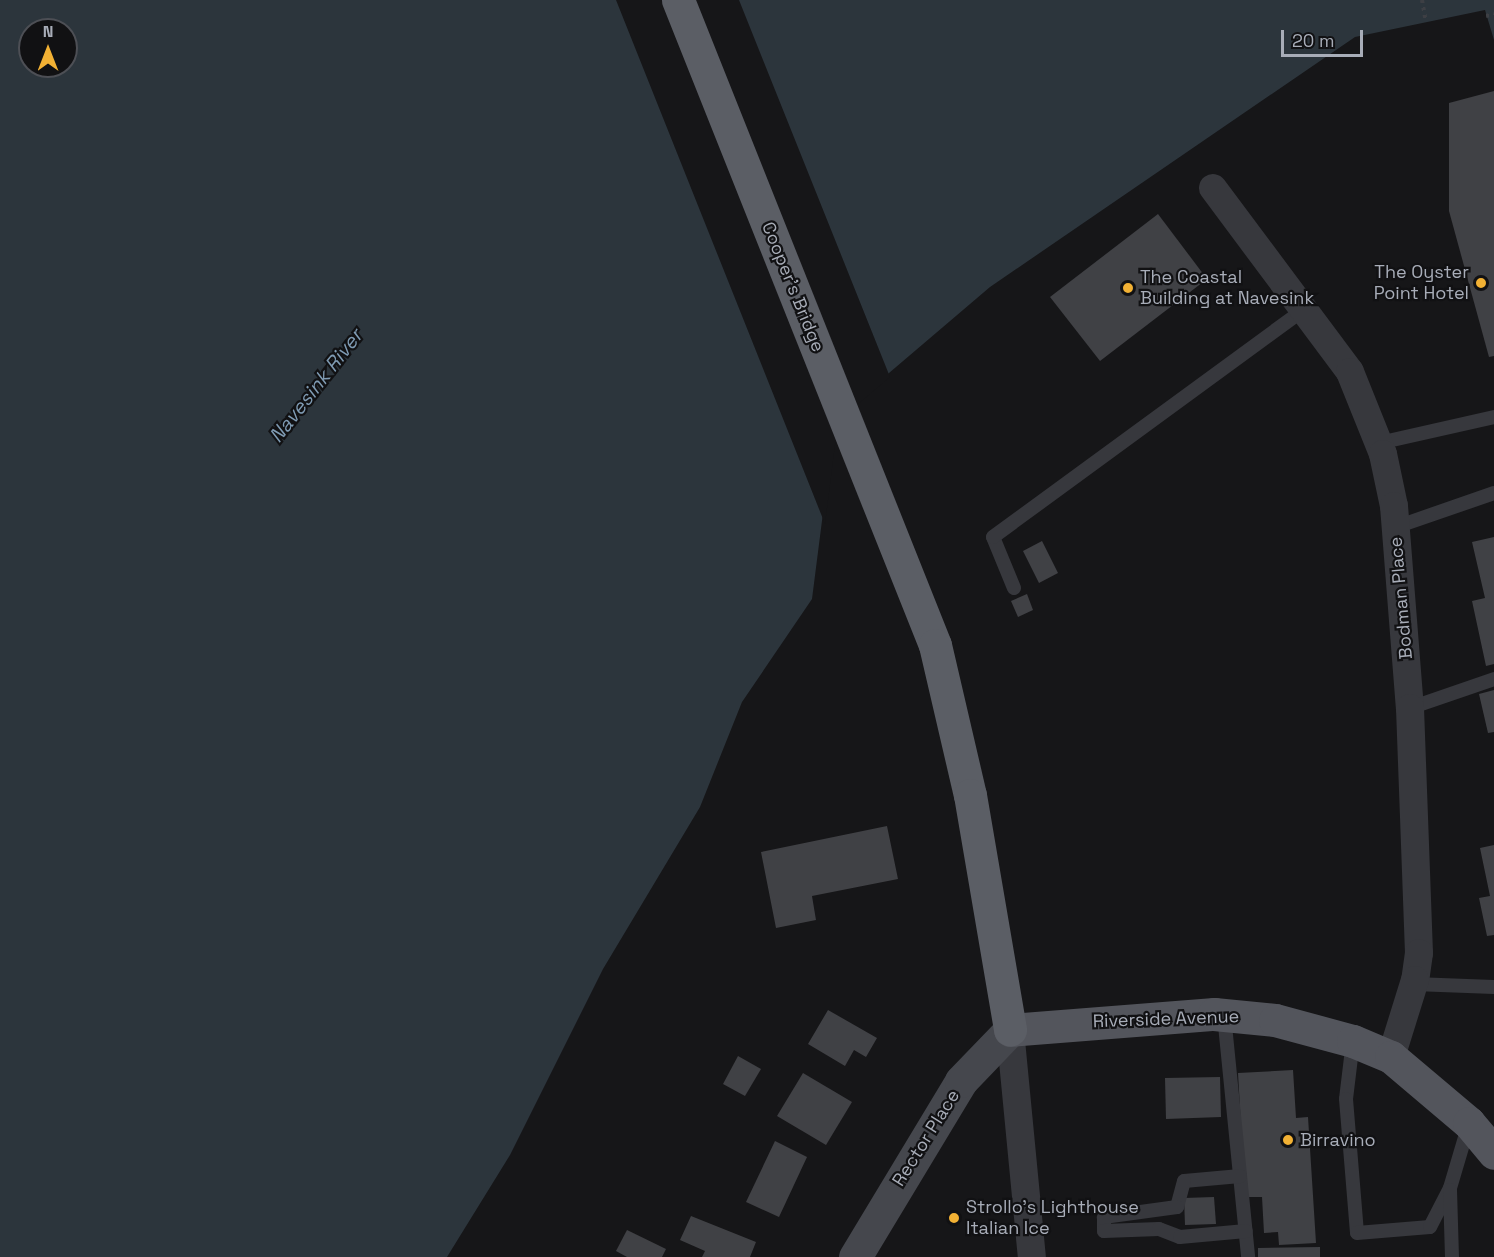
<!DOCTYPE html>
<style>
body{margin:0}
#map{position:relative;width:1494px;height:1257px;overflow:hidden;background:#161618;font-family:"Space Grotesk",sans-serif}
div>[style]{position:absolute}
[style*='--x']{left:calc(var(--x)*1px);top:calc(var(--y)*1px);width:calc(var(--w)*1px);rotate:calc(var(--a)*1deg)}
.water>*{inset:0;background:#2c353c}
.pier>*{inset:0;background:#161618}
.building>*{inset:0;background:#404145}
.path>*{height:4px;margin-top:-2px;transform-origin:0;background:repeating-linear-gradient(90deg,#3d3f44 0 3px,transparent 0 7.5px)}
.service>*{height:14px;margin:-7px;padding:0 7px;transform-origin:7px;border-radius:7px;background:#37383d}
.minor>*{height:28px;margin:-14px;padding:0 14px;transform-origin:14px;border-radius:14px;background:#37383d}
.secondary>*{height:33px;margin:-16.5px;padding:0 16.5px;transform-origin:16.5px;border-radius:16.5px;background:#45474d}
.primary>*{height:33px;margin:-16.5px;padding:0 16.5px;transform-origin:16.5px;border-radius:16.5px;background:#53555c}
.trunk>*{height:33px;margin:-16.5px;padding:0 16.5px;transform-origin:16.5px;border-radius:16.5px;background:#5b5e65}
.dots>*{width:16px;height:16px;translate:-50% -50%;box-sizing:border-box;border:3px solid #111113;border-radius:50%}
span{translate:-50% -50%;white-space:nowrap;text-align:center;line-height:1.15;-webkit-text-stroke:4.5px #111113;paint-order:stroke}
.poi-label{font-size:18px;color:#a8adb8}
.right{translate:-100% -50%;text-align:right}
.left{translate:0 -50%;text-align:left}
.street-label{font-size:18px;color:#a8adb8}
.water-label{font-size:20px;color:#7f9bb3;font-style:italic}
.north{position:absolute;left:18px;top:18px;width:60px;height:60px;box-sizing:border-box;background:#111113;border:2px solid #4d4f55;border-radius:50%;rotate:0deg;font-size:16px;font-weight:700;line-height:24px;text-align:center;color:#a8adb8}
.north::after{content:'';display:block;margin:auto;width:21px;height:27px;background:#f2b134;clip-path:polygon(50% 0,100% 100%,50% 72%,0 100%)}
.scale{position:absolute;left:1281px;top:30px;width:82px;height:27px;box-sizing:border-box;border:3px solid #a8adb8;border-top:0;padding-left:8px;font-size:18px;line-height:21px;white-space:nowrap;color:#a8adb8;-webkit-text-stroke:4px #111113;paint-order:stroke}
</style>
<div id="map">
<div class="water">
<i style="clip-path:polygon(evenodd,0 0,1494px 0,1494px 40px,1485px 10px,1355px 37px,990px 287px,835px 419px,812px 599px,742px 702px,700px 807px,603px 969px,510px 1155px,447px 1257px,0 1257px,0 0,30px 30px,66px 30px,66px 66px,30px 66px,30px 30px)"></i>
</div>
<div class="pier">
<i style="clip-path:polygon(616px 0,739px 0,890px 377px,838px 421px,825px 524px)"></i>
</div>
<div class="building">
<i style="clip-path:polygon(1494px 91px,1494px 356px,1489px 357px,1449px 211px,1449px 103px)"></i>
<i style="clip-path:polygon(1158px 214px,1207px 279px,1100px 361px,1050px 297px)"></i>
<i style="clip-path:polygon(1494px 537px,1494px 664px,1486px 666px,1472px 601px,1485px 598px,1472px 542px)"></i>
<i style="clip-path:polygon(1042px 541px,1058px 573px,1039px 583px,1023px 551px)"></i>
<i style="clip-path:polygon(1027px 594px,1033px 610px,1018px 617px,1011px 601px)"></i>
<i style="clip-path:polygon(1494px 690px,1494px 732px,1488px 733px,1479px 694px)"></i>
<i style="clip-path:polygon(887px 826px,898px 879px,812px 896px,816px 920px,776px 928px,761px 852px)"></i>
<i style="clip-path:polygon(1494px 845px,1494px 935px,1487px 936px,1479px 898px,1490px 896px,1480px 848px)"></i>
<i style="clip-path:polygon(828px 1010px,877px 1038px,866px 1057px,854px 1050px,845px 1066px,808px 1044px)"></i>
<i style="clip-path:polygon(738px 1056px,761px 1069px,745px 1096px,723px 1084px)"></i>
<i style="clip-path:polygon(1293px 1070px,1296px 1118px,1308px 1117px,1316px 1243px,1279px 1245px,1278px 1232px,1264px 1233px,1262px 1197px,1245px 1197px,1238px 1073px)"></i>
<i style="clip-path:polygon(803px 1073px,852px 1102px,826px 1145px,777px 1116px)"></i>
<i style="clip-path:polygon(1220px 1077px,1221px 1117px,1166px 1119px,1165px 1078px)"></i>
<i style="clip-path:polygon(775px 1141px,807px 1157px,779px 1217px,746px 1202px)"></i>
<i style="clip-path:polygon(1214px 1197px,1216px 1224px,1185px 1225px,1184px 1198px)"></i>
<i style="clip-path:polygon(691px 1216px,756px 1242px,750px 1257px,702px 1257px,705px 1251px,680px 1240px)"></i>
<i style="clip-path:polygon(627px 1230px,666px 1249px,662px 1257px,627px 1257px,616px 1251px)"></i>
<i style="clip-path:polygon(1320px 1247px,1320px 1257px,1258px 1257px,1258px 1248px)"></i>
</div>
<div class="path">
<i style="--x:1422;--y:0;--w:22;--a:80"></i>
<i style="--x:1486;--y:16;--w:8;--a:-14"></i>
</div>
<div class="service">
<i style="--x:1379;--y:443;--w:118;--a:-12.7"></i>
<i style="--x:1396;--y:527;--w:104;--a:-19.1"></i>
<i style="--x:1014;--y:588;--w:55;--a:-112.4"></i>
<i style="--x:993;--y:537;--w:386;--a:-36.2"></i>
<i style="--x:1410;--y:708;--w:89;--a:-19"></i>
<i style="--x:1414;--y:984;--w:80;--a:2.1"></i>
<i style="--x:1224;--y:1015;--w:243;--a:84.3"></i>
<i style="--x:1353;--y:1041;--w:58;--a:96.9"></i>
<i style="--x:1346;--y:1099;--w:134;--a:85.3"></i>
<i style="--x:1357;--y:1233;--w:73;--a:-4.7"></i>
<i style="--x:1430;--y:1227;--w:44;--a:-62.9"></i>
<i style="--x:1450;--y:1188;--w:67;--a:-73.5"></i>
<i style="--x:1240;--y:1176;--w:56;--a:174.9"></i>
<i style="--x:1184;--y:1181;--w:27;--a:105"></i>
<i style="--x:1177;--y:1207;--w:74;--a:172.2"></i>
<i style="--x:1104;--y:1217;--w:14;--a:90"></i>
<i style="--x:1104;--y:1231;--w:55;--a:-2.1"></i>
<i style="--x:1159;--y:1229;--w:22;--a:21"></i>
<i style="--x:1180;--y:1237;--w:66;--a:-5.2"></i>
<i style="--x:1450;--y:1190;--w:67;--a:88.3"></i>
</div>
<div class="minor">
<i style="--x:1213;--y:188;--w:229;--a:53.3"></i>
<i style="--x:1350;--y:372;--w:88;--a:68.1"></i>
<i style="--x:1383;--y:454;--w:53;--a:78.1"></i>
<i style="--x:1394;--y:506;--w:203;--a:85.5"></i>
<i style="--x:1410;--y:708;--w:245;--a:87.9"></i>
<i style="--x:1419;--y:953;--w:27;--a:98"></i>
<i style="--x:1415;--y:980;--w:81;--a:107.3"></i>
<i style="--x:1010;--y:1030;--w:228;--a:84.5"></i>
</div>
<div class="secondary">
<i style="--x:855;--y:1257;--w:205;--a:-58.9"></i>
<i style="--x:961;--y:1081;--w:71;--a:-46.1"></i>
</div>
<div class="primary">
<i style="--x:1010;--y:1030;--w:205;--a:-4.5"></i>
<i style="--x:1214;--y:1014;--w:61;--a:5.6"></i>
<i style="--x:1275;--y:1020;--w:81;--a:15.1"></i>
<i style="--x:1353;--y:1041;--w:41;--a:22.8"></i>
<i style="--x:1391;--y:1057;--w:102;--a:40.2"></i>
<i style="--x:1469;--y:1123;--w:39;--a:50"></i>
</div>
<div class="trunk">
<i style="--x:678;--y:0;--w:694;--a:68.28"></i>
<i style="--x:935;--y:645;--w:154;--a:76.9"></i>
<i style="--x:970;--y:795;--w:238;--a:80.3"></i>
</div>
<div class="dots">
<i style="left:1481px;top:283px;background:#f2b134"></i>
<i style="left:1128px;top:288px;background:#f2b134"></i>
<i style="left:1288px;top:1140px;background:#f2b134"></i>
<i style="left:954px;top:1218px;background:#f2b134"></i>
</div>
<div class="poi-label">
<span class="right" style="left:1469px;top:283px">The Oyster<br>Point Hotel</span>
<span class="left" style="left:1140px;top:288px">The Coastal<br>Building at Navesink</span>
<span class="left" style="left:1300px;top:1140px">Birravino</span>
<span class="left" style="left:966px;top:1218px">Strollo's Lighthouse<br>Italian Ice</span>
</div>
<div class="street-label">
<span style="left:793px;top:287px;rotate:68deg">Cooper's Bridge</span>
<span style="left:1401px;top:598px;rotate:-95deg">Bodman Place</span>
<span style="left:1166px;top:1019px;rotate:-2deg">Riverside Avenue</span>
<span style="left:926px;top:1138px;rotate:-58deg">Rector Place</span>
</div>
<div class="water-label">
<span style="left:316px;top:386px;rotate:-52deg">Navesink River</span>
</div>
<div class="north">N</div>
<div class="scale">20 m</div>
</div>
